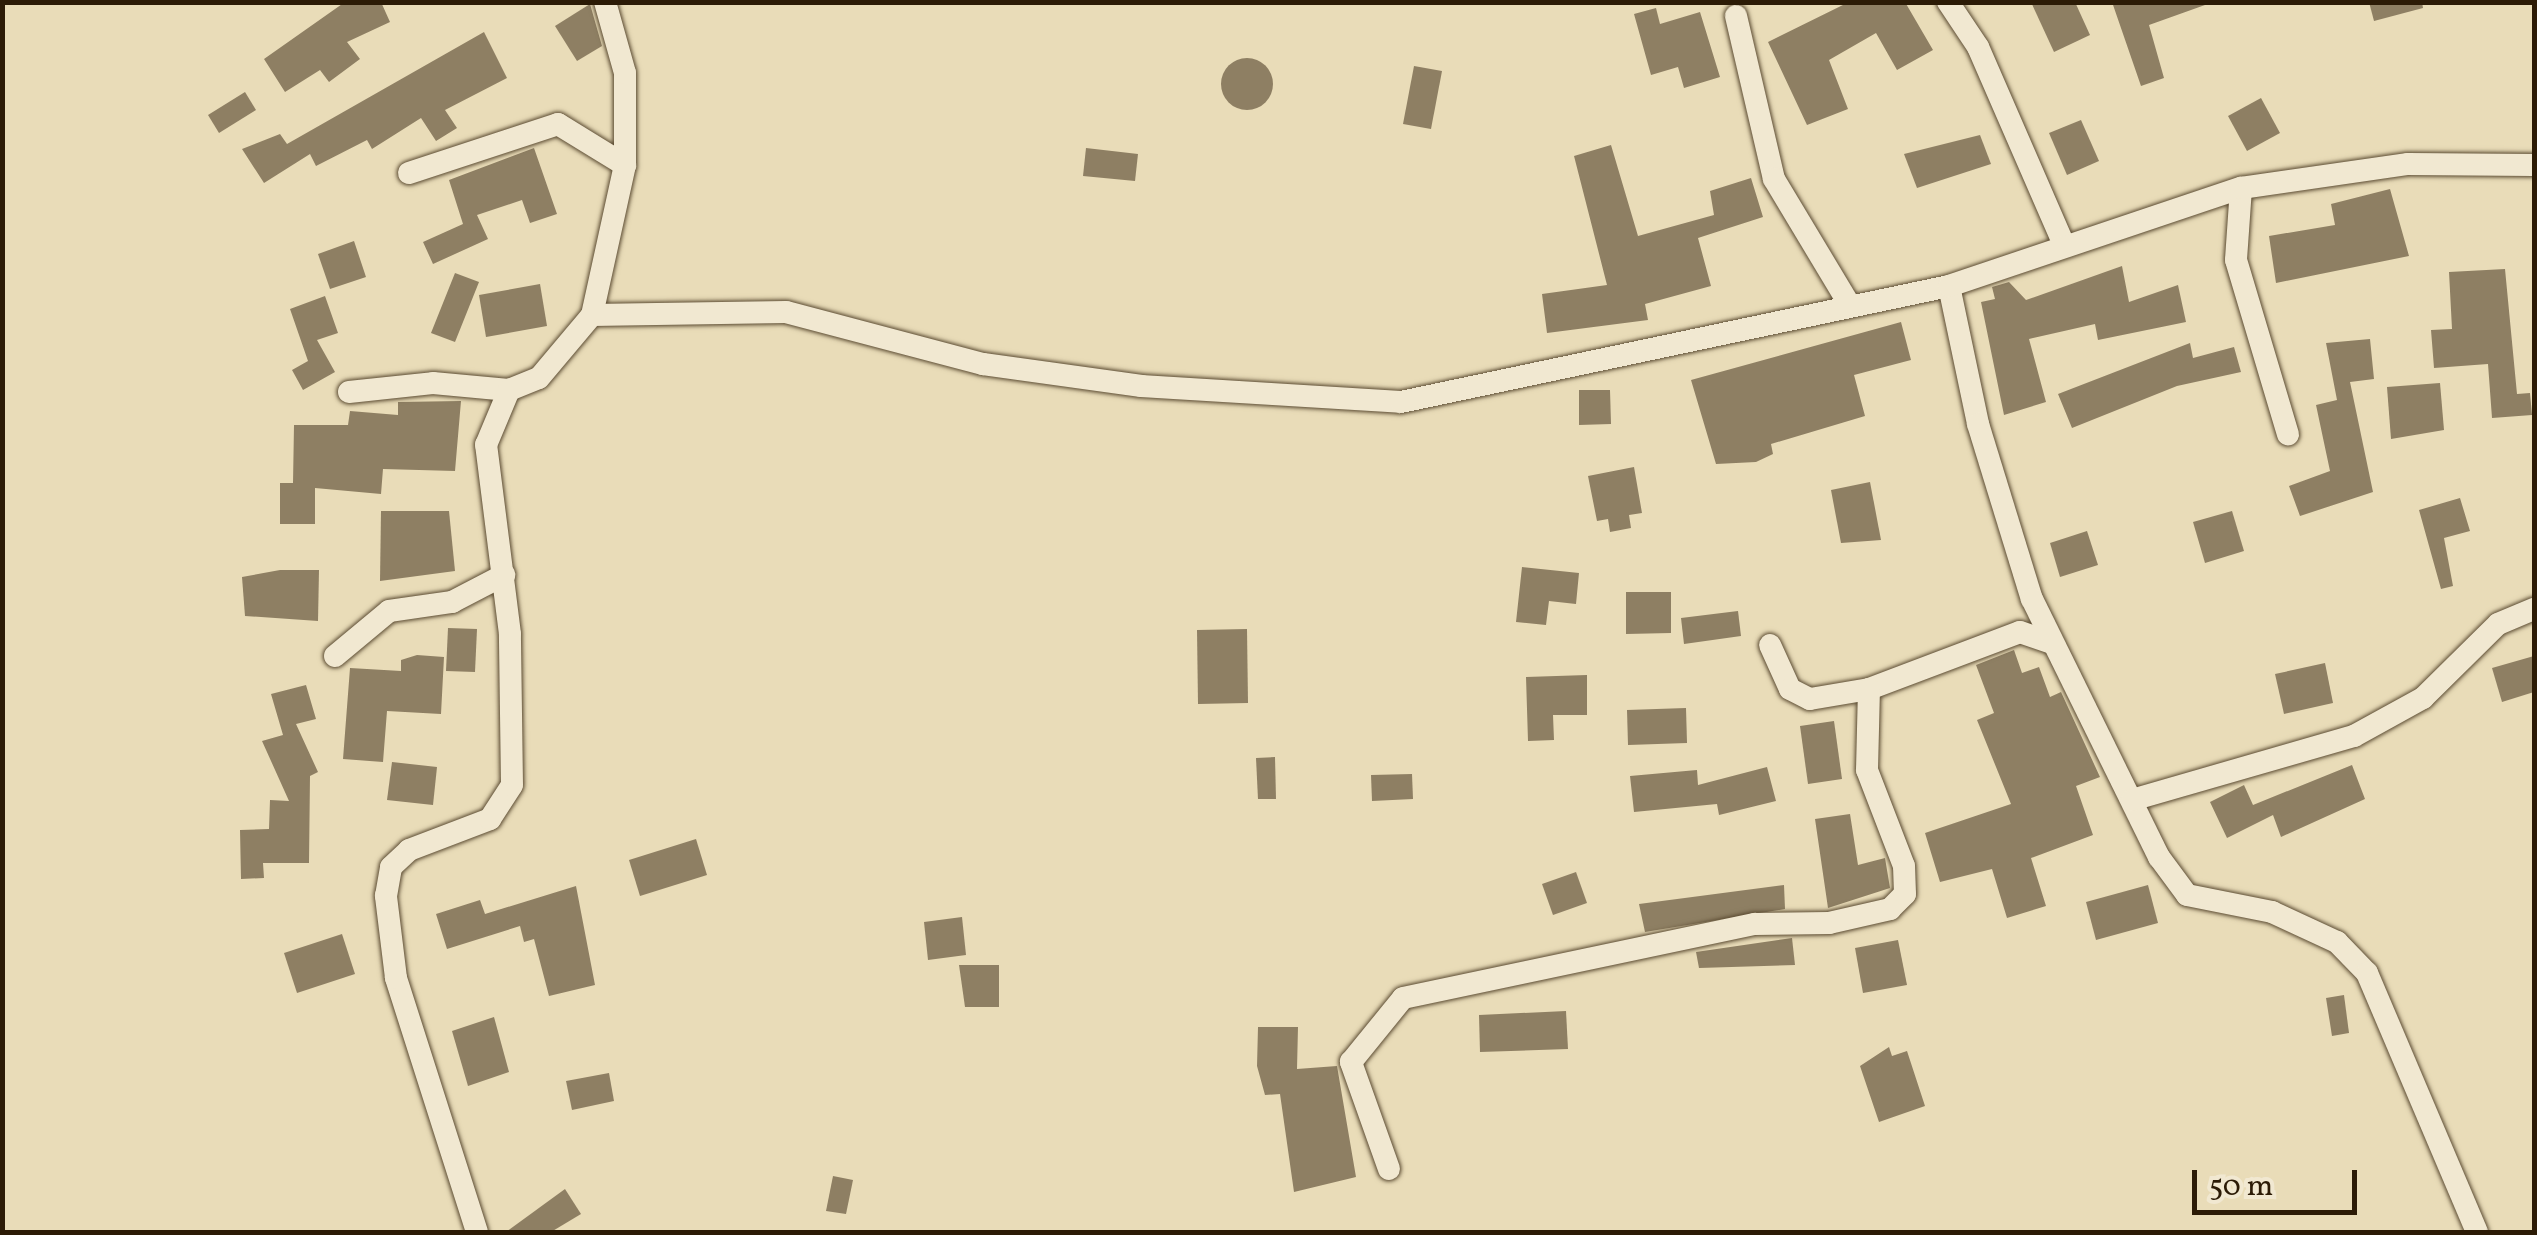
<!DOCTYPE html>
<style>
body{margin:0}
#map{position:relative;width:2537px;height:1235px;overflow:hidden;background:#e9dcb8;font-family:Vollkorn,serif}
div>[style]{position:absolute}
[style*='--x']{left:calc(var(--x)*1px);top:calc(var(--y)*1px);width:calc(var(--w)*1px);rotate:calc(var(--a)*1deg)}
.building>*{inset:0;background:#8e7f63}
.round{border-radius:50%}
.roads{filter:drop-shadow(0 0 2px #5b4b32) drop-shadow(0 0 2px #5b4b32)}
.minor>*{height:22px;margin:-11px;padding:0 11px;transform-origin:11px;border-radius:11px;background:#f1e8d1}
span{translate:-50% -50%;white-space:nowrap;text-align:center;line-height:1.15;-webkit-text-stroke:9px #f1e8d1;paint-order:stroke}
.frame{position:absolute;inset:0;border:5px solid #2c1b06;pointer-events:none}
.scale{position:absolute;left:2192px;top:1170px;width:165px;height:45px;box-sizing:border-box;border:5px solid #2c1b06;border-top:0;padding-left:12px;font-size:30px;line-height:35px;white-space:nowrap;color:#2c1b06;-webkit-text-stroke:8px #f1e8d1;paint-order:stroke}
</style>
<div id="map">
<div class="building">
<i style="clip-path:polygon(345px 2px,381px 2px,390px 22px,347px 42px,360px 59px,329px 82px,320px 70px,285px 92px,264px 59px)"></i>
<i style="clip-path:polygon(1849px 2px,1905px 2px,1933px 50px,1897px 70px,1876px 33px,1829px 60px,1848px 109px,1807px 125px,1768px 42px)"></i>
<i style="clip-path:polygon(2031px 2px,2075px 2px,2090px 35px,2054px 52px)"></i>
<i style="clip-path:polygon(2112px 2px,2204px 2px,2205px 5px,2149px 25px,2164px 78px,2141px 86px)"></i>
<i style="clip-path:polygon(2369px 2px,2422px 2px,2423px 8px,2374px 21px)"></i>
<i style="clip-path:polygon(590px 4px,602px 46px,577px 61px,555px 26px)"></i>
<i style="clip-path:polygon(1656px 8px,1660px 24px,1700px 12px,1720px 77px,1684px 88px,1678px 67px,1651px 75px,1634px 14px)"></i>
<i style="clip-path:polygon(484px 32px,507px 78px,445px 110px,457px 128px,436px 141px,421px 118px,372px 149px,367px 140px,316px 166px,310px 154px,264px 183px,242px 149px,280px 134px,287px 144px)"></i>
<i class="round" style="left:1221px;top:58px;width:52px;height:52px"></i>
<i style="clip-path:polygon(1414px 66px,1442px 71px,1431px 129px,1403px 124px)"></i>
<i style="clip-path:polygon(245px 92px,256px 110px,219px 133px,208px 115px)"></i>
<i style="clip-path:polygon(2261px 98px,2280px 133px,2247px 151px,2228px 116px)"></i>
<i style="clip-path:polygon(2081px 120px,2099px 161px,2067px 175px,2049px 133px)"></i>
<i style="clip-path:polygon(1980px 135px,1991px 164px,1917px 188px,1904px 154px)"></i>
<i style="clip-path:polygon(1611px 145px,1638px 236px,1714px 215px,1710px 191px,1751px 178px,1763px 217px,1698px 238px,1711px 286px,1645px 304px,1648px 320px,1547px 333px,1542px 294px,1607px 285px,1574px 156px)"></i>
<i style="clip-path:polygon(534px 148px,557px 214px,530px 223px,522px 200px,477px 215px,488px 239px,433px 264px,423px 242px,463px 224px,449px 180px)"></i>
<i style="clip-path:polygon(1086px 148px,1138px 154px,1135px 181px,1083px 176px)"></i>
<i style="clip-path:polygon(2390px 189px,2409px 256px,2276px 283px,2269px 236px,2335px 225px,2331px 204px)"></i>
<i style="clip-path:polygon(354px 241px,366px 277px,330px 289px,318px 254px)"></i>
<i style="clip-path:polygon(2122px 266px,2129px 302px,2178px 285px,2186px 322px,2098px 340px,2095px 324px,2029px 339px,2046px 402px,2004px 415px,1981px 302px,1995px 299px,1992px 287px,2009px 282px,2026px 300px)"></i>
<i style="clip-path:polygon(2505px 269px,2517px 394px,2530px 393px,2532px 415px,2492px 418px,2488px 364px,2434px 368px,2431px 330px,2452px 329px,2449px 272px)"></i>
<i style="clip-path:polygon(455px 273px,479px 282px,455px 342px,431px 333px)"></i>
<i style="clip-path:polygon(540px 284px,547px 326px,486px 337px,479px 295px)"></i>
<i style="clip-path:polygon(325px 296px,338px 333px,317px 340px,335px 372px,303px 390px,292px 370px,308px 361px,290px 309px)"></i>
<i style="clip-path:polygon(1901px 322px,1911px 360px,1854px 375px,1865px 416px,1771px 444px,1773px 454px,1756px 462px,1716px 464px,1691px 380px)"></i>
<i style="clip-path:polygon(2370px 339px,2374px 379px,2350px 382px,2373px 492px,2300px 516px,2289px 486px,2330px 471px,2316px 405px,2337px 400px,2326px 343px)"></i>
<i style="clip-path:polygon(2190px 343px,2193px 358px,2234px 347px,2241px 372px,2177px 386px,2072px 428px,2058px 394px)"></i>
<i style="clip-path:polygon(2440px 383px,2444px 430px,2391px 439px,2387px 387px)"></i>
<i style="clip-path:polygon(1579px 390px,1610px 390px,1611px 424px,1579px 425px)"></i>
<i style="clip-path:polygon(461px 401px,455px 471px,383px 469px,381px 494px,315px 488px,315px 524px,280px 524px,280px 483px,293px 483px,294px 425px,348px 425px,350px 411px,398px 415px,398px 402px)"></i>
<i style="clip-path:polygon(1634px 467px,1642px 513px,1629px 515px,1631px 528px,1610px 532px,1608px 519px,1597px 521px,1588px 476px)"></i>
<i style="clip-path:polygon(1870px 482px,1881px 540px,1841px 543px,1831px 490px)"></i>
<i style="clip-path:polygon(2460px 498px,2470px 531px,2444px 538px,2453px 586px,2441px 589px,2419px 510px)"></i>
<i style="clip-path:polygon(381px 511px,449px 511px,455px 571px,380px 581px)"></i>
<i style="clip-path:polygon(2232px 511px,2244px 551px,2205px 563px,2193px 522px)"></i>
<i style="clip-path:polygon(2087px 531px,2098px 565px,2060px 577px,2050px 543px)"></i>
<i style="clip-path:polygon(1522px 567px,1579px 573px,1576px 604px,1549px 601px,1546px 625px,1516px 622px)"></i>
<i style="clip-path:polygon(280px 570px,319px 570px,318px 621px,245px 616px,242px 577px)"></i>
<i style="clip-path:polygon(1626px 592px,1671px 592px,1671px 633px,1626px 634px)"></i>
<i style="clip-path:polygon(1738px 611px,1741px 636px,1684px 644px,1681px 618px)"></i>
<i style="clip-path:polygon(448px 628px,477px 629px,475px 672px,446px 671px)"></i>
<i style="clip-path:polygon(1247px 629px,1248px 703px,1198px 704px,1197px 630px)"></i>
<i style="clip-path:polygon(2014px 650px,2022px 673px,2039px 667px,2050px 697px,2061px 692px,2100px 777px,2076px 786px,2093px 835px,2031px 858px,2046px 906px,2007px 918px,1992px 869px,1940px 882px,1925px 833px,2011px 804px,1977px 720px,1994px 713px,1976px 665px)"></i>
<i style="clip-path:polygon(417px 655px,444px 657px,441px 714px,387px 711px,383px 762px,343px 759px,350px 668px,401px 671px,401px 660px)"></i>
<i style="clip-path:polygon(2534px 656px,2534px 692px,2502px 702px,2492px 668px)"></i>
<i style="clip-path:polygon(2325px 663px,2333px 703px,2284px 714px,2275px 674px)"></i>
<i style="clip-path:polygon(1587px 675px,1587px 715px,1553px 715px,1554px 740px,1528px 741px,1526px 677px)"></i>
<i style="clip-path:polygon(306px 685px,316px 719px,296px 724px,318px 772px,310px 776px,309px 863px,263px 863px,264px 878px,241px 879px,240px 830px,269px 829px,270px 800px,289px 801px,262px 741px,283px 735px,271px 694px)"></i>
<i style="clip-path:polygon(1686px 708px,1687px 743px,1628px 745px,1627px 710px)"></i>
<i style="clip-path:polygon(1834px 721px,1842px 779px,1808px 784px,1800px 726px)"></i>
<i style="clip-path:polygon(1275px 757px,1276px 799px,1258px 799px,1256px 758px)"></i>
<i style="clip-path:polygon(392px 762px,437px 767px,433px 805px,387px 800px)"></i>
<i style="clip-path:polygon(2352px 765px,2365px 799px,2281px 837px,2273px 815px,2227px 838px,2210px 802px,2244px 785px,2253px 805px)"></i>
<i style="clip-path:polygon(1767px 767px,1776px 801px,1719px 815px,1717px 804px,1634px 812px,1630px 776px,1697px 770px,1698px 785px)"></i>
<i style="clip-path:polygon(1412px 774px,1413px 799px,1372px 801px,1371px 775px)"></i>
<i style="clip-path:polygon(1850px 814px,1858px 865px,1885px 858px,1890px 888px,1828px 908px,1815px 819px)"></i>
<i style="clip-path:polygon(696px 839px,707px 875px,640px 896px,629px 860px)"></i>
<i style="clip-path:polygon(1576px 872px,1587px 903px,1553px 915px,1542px 884px)"></i>
<i style="clip-path:polygon(1784px 885px,1785px 909px,1645px 932px,1639px 904px)"></i>
<i style="clip-path:polygon(2148px 885px,2158px 923px,2096px 940px,2086px 902px)"></i>
<i style="clip-path:polygon(576px 886px,595px 985px,549px 996px,534px 939px,524px 942px,520px 926px,447px 949px,436px 914px,480px 900px,485px 914px)"></i>
<i style="clip-path:polygon(962px 917px,966px 955px,928px 960px,924px 922px)"></i>
<i style="clip-path:polygon(342px 934px,355px 974px,297px 993px,284px 953px)"></i>
<i style="clip-path:polygon(1792px 938px,1795px 965px,1699px 968px,1696px 952px)"></i>
<i style="clip-path:polygon(1898px 940px,1907px 985px,1863px 993px,1855px 948px)"></i>
<i style="clip-path:polygon(959px 965px,999px 965px,999px 1007px,965px 1007px)"></i>
<i style="clip-path:polygon(2344px 995px,2349px 1033px,2332px 1036px,2326px 998px)"></i>
<i style="clip-path:polygon(1566px 1011px,1568px 1049px,1480px 1052px,1479px 1015px)"></i>
<i style="clip-path:polygon(494px 1017px,509px 1072px,468px 1086px,452px 1031px)"></i>
<i style="clip-path:polygon(1258px 1027px,1298px 1027px,1297px 1069px,1337px 1066px,1356px 1177px,1294px 1192px,1280px 1094px,1265px 1095px,1257px 1066px)"></i>
<i style="clip-path:polygon(1889px 1047px,1892px 1056px,1907px 1051px,1925px 1106px,1879px 1122px,1860px 1066px)"></i>
<i style="clip-path:polygon(609px 1073px,614px 1101px,572px 1110px,566px 1081px)"></i>
<i style="clip-path:polygon(833px 1176px,853px 1180px,846px 1214px,826px 1211px)"></i>
<i style="clip-path:polygon(565px 1189px,581px 1214px,551px 1232px,506px 1232px)"></i>
</div>
<div class="roads">
<div class="minor">
<i style="--x:1948;--y:2;--w:54;--a:56.3"></i>
<i style="--x:1978;--y:47;--w:216;--a:66.5"></i>
<i style="--x:1736;--y:16;--w:167;--a:76.9"></i>
<i style="--x:1774;--y:179;--w:146;--a:59"></i>
<i style="--x:409;--y:173;--w:157;--a:-18.2"></i>
<i style="--x:558;--y:124;--w:79;--a:31.5"></i>
<i style="--x:2241;--y:188;--w:72;--a:94"></i>
<i style="--x:2236;--y:260;--w:182;--a:73.4"></i>
<i style="--x:1949;--y:286;--w:141;--a:78.1"></i>
<i style="--x:1978;--y:424;--w:183;--a:72.9"></i>
<i style="--x:2032;--y:599;--w:288;--a:63.8"></i>
<i style="--x:2159;--y:857;--w:47;--a:53.6"></i>
<i style="--x:2187;--y:895;--w:87;--a:11.3"></i>
<i style="--x:2272;--y:912;--w:72;--a:24.8"></i>
<i style="--x:2337;--y:942;--w:43;--a:45.9"></i>
<i style="--x:2367;--y:973;--w:281;--a:67"></i>
<i style="--x:592;--y:315;--w:194;--a:-0.9"></i>
<i style="--x:786;--y:312;--w:204;--a:14.8"></i>
<i style="--x:983;--y:364;--w:160;--a:7.9"></i>
<i style="--x:1141;--y:386;--w:260;--a:3.5"></i>
<i style="--x:1401;--y:402;--w:560;--a:-11.95"></i>
<i style="--x:1949;--y:286;--w:308;--a:-18.6"></i>
<i style="--x:2241;--y:188;--w:169;--a:-8.2"></i>
<i style="--x:2408;--y:164;--w:126;--a:0.5"></i>
<i style="--x:349;--y:392;--w:84;--a:-6.1"></i>
<i style="--x:433;--y:383;--w:76;--a:5.3"></i>
<i style="--x:509;--y:390;--w:32;--a:-22"></i>
<i style="--x:539;--y:378;--w:82;--a:-49.9"></i>
<i style="--x:592;--y:315;--w:154;--a:-77.6"></i>
<i style="--x:625;--y:165;--w:92;--a:-90"></i>
<i style="--x:625;--y:73;--w:74;--a:-105.7"></i>
<i style="--x:1770;--y:645;--w:48;--a:65.6"></i>
<i style="--x:1790;--y:689;--w:22;--a:27"></i>
<i style="--x:1810;--y:699;--w:60;--a:-9.6"></i>
<i style="--x:1869;--y:689;--w:161;--a:-20.7"></i>
<i style="--x:2020;--y:632;--w:34;--a:19"></i>
<i style="--x:335;--y:656;--w:70;--a:-39.8"></i>
<i style="--x:389;--y:611;--w:64;--a:-8.1"></i>
<i style="--x:452;--y:602;--w:59;--a:-27.4"></i>
<i style="--x:2132;--y:800;--w:231;--a:-16.1"></i>
<i style="--x:2354;--y:736;--w:79;--a:-28.8"></i>
<i style="--x:2423;--y:698;--w:105;--a:-44.6"></i>
<i style="--x:2498;--y:624;--w:39;--a:-23"></i>
<i style="--x:1389;--y:1169;--w:114;--a:-109.6"></i>
<i style="--x:1351;--y:1062;--w:82;--a:-50.9"></i>
<i style="--x:1403;--y:998;--w:360;--a:-11.9"></i>
<i style="--x:1755;--y:924;--w:74;--a:-0.8"></i>
<i style="--x:1829;--y:923;--w:63;--a:-12.9"></i>
<i style="--x:1890;--y:909;--w:21;--a:-45"></i>
<i style="--x:1905;--y:894;--w:28;--a:-92"></i>
<i style="--x:1904;--y:866;--w:103;--a:-111.1"></i>
<i style="--x:1867;--y:770;--w:81;--a:-88.6"></i>
<i style="--x:477;--y:1232;--w:267;--a:-107.7"></i>
<i style="--x:396;--y:978;--w:83;--a:-97"></i>
<i style="--x:386;--y:896;--w:29;--a:-80"></i>
<i style="--x:391;--y:867;--w:25;--a:-43"></i>
<i style="--x:409;--y:850;--w:87;--a:-20.9"></i>
<i style="--x:490;--y:819;--w:40;--a:-57.1"></i>
<i style="--x:512;--y:785;--w:151;--a:-90.8"></i>
<i style="--x:510;--y:634;--w:191;--a:-97.2"></i>
<i style="--x:486;--y:445;--w:60;--a:-67.3"></i>
</div>
</div>
<div class="frame"></div>
<div class="scale">50 m</div>
</div>
